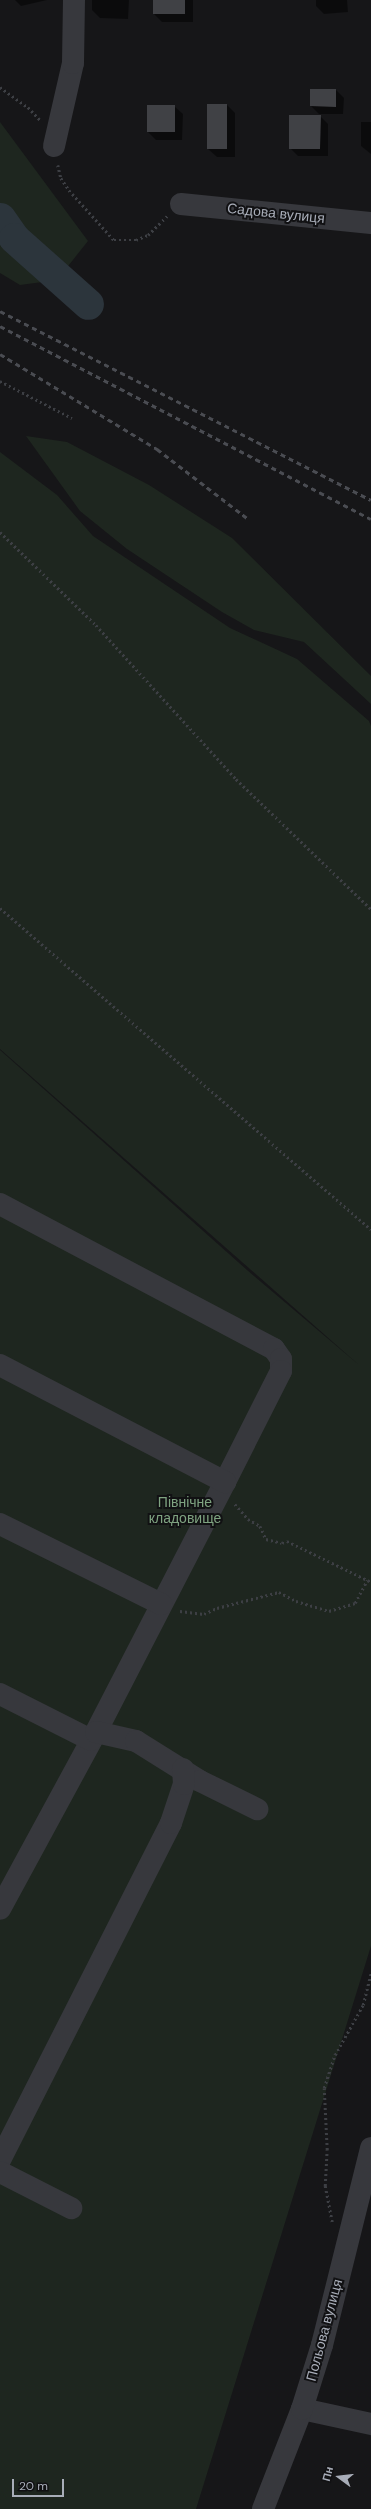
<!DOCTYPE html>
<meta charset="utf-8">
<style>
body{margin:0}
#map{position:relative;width:371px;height:2509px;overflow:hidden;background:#161618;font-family:"DM Sans",sans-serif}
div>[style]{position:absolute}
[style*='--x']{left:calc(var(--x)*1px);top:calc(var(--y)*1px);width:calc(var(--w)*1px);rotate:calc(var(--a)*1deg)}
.green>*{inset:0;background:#1e261f}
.shadow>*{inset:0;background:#0007}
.river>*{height:31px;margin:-15.5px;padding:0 15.5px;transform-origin:15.5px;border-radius:15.5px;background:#2c353c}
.building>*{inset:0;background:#404145}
.path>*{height:2.5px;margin-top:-1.25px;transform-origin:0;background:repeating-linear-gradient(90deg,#3d3f44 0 2px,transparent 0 5px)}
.minor>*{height:22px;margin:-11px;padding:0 11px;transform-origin:11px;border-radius:11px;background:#37383d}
.rail>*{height:3px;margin-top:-1.5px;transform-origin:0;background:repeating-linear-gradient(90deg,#4a4c52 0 5px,transparent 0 9px)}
span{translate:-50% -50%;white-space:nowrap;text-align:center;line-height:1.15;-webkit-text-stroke:4px #111113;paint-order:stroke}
.street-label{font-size:14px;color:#a8adb8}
.park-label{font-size:14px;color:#7fa381}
.north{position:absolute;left:319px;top:2457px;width:40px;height:40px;-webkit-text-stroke:3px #111113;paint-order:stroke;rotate:285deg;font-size:11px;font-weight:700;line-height:16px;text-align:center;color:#a8adb8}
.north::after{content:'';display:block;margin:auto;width:14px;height:18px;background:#a8adb8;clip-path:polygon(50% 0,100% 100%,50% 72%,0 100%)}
.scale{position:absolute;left:12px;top:2479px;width:52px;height:18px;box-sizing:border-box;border:2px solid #a8adb8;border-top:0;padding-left:5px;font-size:12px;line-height:14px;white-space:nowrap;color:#a8adb8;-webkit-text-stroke:3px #111113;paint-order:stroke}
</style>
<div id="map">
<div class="green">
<i style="clip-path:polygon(0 122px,88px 241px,57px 280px,20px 285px,0 273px)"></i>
<i style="clip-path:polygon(26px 436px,67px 442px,149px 485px,232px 538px,371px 676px,371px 704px,304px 642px,254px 630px,222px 612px,127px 549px,80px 511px)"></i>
<i style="clip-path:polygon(0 452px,57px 495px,93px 536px,230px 628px,297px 659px,369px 721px,371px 726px,371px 1946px,196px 2509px,0 2509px,0 1050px,247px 1270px,359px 1365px,0 1049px)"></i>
</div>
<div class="shadow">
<i style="clip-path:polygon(15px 0,47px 0,21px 6px)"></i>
<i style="clip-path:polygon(92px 0,129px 0,128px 19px,100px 18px,92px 10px)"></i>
<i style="clip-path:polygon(154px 0,193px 0,193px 22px,162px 22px,154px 14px)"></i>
<i style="clip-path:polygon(316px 0,347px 0,348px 12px,324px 14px,316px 6px)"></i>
<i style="clip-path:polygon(336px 90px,344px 98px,343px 114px,319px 114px,311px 106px)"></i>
<i style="clip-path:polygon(227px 105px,235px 113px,235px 157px,217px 157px,208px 149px)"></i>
<i style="clip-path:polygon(174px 106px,183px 114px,182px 140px,156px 140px,148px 132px)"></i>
<i style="clip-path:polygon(320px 116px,328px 124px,328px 156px,298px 156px,290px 148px)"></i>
<i style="clip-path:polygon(361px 122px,371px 122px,371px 154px,361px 146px)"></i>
</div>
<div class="river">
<i style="--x:0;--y:218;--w:24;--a:55"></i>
<i style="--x:14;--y:238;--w:99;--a:41.7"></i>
</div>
<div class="building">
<i style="clip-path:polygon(153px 0,185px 0,185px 14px,153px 14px)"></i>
<i style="clip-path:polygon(310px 89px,336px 89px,336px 107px,310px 106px)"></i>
<i style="clip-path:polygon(207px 104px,227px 104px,227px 149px,207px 149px)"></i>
<i style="clip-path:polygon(147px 105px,175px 105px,175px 132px,147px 132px)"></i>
<i style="clip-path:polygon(289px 115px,321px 115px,320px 149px,289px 149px)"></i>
</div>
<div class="path">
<i style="--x:0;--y:87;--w:34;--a:36"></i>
<i style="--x:28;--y:107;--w:18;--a:47"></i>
<i style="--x:58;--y:165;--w:13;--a:77"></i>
<i style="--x:61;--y:178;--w:14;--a:56"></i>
<i style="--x:69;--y:190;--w:67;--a:48"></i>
<i style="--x:114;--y:240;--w:22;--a:0"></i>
<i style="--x:136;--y:240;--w:13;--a:-23"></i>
<i style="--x:148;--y:235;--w:27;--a:-45"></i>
<i style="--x:0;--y:381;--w:81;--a:27.2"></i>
<i style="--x:0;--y:532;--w:134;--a:44.1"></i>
<i style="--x:96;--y:625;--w:208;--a:47.7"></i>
<i style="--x:236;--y:779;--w:187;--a:43.9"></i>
<i style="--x:0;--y:908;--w:491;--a:40.9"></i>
<i style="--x:235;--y:1504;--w:20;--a:49"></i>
<i style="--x:248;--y:1519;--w:14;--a:30"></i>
<i style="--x:260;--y:1526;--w:14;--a:65"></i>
<i style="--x:266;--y:1539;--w:16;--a:14"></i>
<i style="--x:282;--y:1543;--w:5;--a:-22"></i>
<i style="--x:287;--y:1541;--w:93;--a:26"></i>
<i style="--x:180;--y:1611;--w:24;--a:7"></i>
<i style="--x:204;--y:1614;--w:14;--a:-25"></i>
<i style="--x:217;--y:1608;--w:64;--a:-14.5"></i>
<i style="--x:279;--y:1592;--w:19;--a:28"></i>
<i style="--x:296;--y:1601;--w:34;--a:17"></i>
<i style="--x:329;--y:1611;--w:27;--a:-17"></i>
<i style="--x:355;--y:1603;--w:26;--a:-62"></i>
<i style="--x:332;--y:2222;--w:37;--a:-101"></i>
<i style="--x:325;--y:2186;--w:36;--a:-87"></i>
<i style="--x:327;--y:2150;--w:62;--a:-92.8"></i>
<i style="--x:324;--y:2088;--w:35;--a:-72"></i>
<i style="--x:335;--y:2055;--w:57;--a:-60.8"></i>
<i style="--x:363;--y:2005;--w:34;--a:-76"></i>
</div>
<div class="minor">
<i style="--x:54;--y:146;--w:85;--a:-77.1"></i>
<i style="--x:73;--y:63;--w:63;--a:-89.1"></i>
<i style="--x:181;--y:204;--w:191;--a:5.7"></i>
<i style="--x:0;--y:1204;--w:310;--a:27.9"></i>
<i style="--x:274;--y:1349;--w:12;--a:55"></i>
<i style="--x:281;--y:1359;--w:12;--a:90"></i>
<i style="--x:281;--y:1371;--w:124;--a:116.8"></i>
<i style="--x:225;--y:1482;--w:281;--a:117.3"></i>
<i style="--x:96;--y:1732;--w:201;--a:118.5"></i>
<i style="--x:0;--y:1365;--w:254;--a:27.5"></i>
<i style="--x:0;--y:1524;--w:180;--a:26.4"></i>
<i style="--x:0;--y:1694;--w:102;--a:26.8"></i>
<i style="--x:96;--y:1732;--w:41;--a:12.7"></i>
<i style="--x:136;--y:1741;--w:75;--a:32"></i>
<i style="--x:200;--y:1781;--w:64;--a:26.2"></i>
<i style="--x:0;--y:2160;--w:378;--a:-63.1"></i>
<i style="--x:171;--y:1823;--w:41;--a:-71.6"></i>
<i style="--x:184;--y:1784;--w:15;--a:-94"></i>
<i style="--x:0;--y:2172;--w:80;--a:26.9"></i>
<i style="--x:302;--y:2409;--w:71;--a:12.3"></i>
<i style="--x:263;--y:2509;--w:107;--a:-68.7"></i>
<i style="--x:302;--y:2409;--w:67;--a:-72.6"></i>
<i style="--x:322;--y:2345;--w:203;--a:-76"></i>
</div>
<div class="rail">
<i style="--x:0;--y:311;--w:416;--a:27"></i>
<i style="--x:0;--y:326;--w:418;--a:27.5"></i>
<i style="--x:0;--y:354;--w:184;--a:31.2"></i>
<i style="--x:157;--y:449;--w:113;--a:37.5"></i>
</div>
<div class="street-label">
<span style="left:276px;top:213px;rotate:6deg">Садова вулиця</span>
<span style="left:324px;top:2330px;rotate:-75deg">Польова вулиця</span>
</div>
<div class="park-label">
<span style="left:185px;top:1510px">Північне<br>кладовище</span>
</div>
<div class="north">Пн</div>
<div class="scale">20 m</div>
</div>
